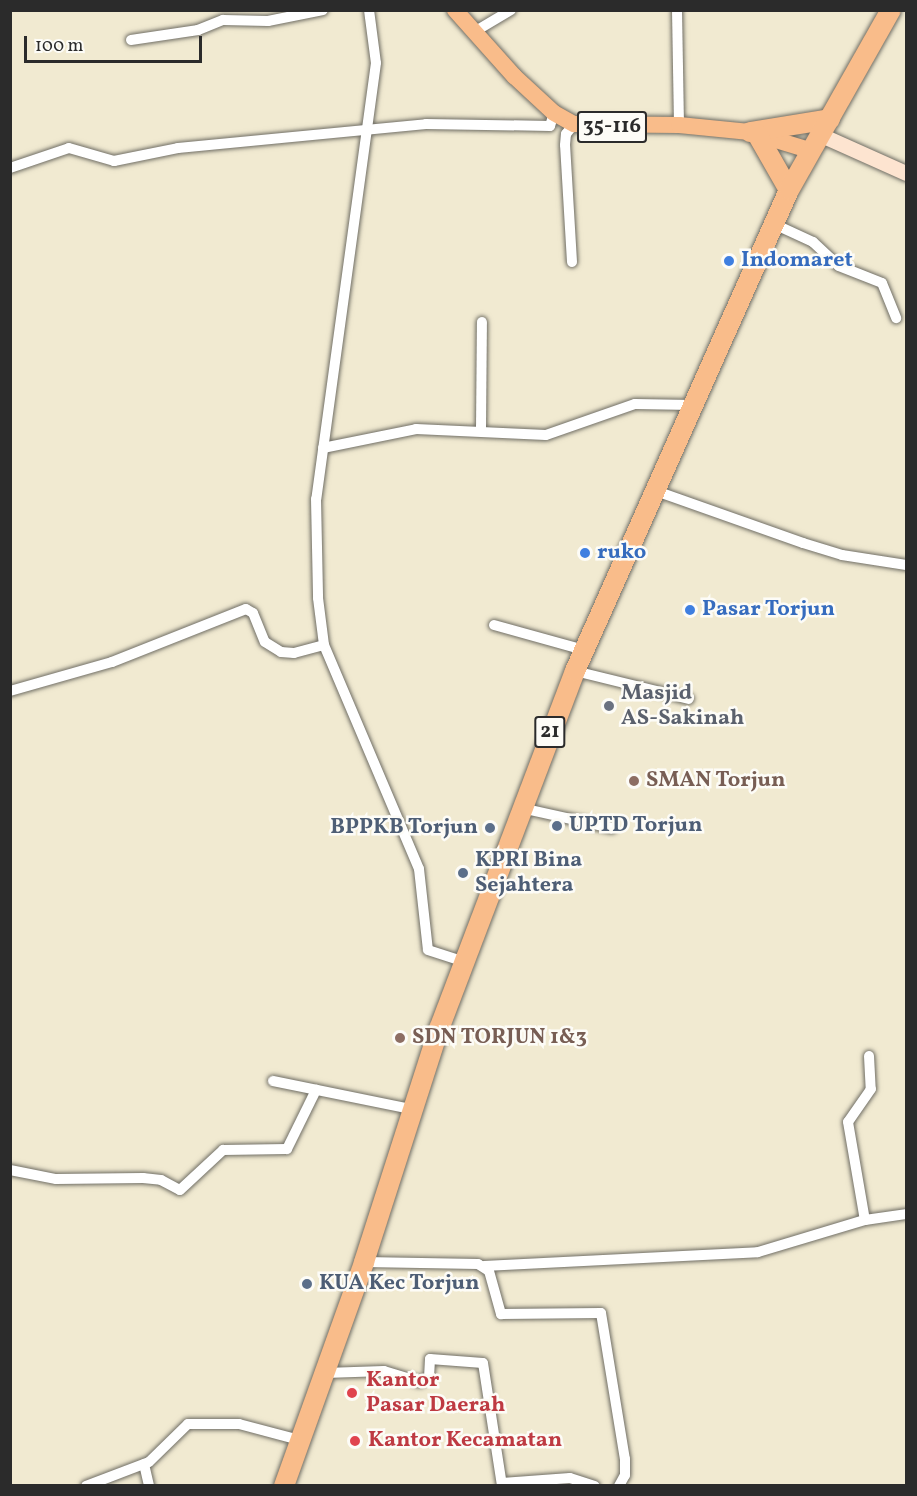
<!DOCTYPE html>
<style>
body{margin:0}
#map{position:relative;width:917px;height:1496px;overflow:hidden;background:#f1ead1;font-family:Vollkorn,serif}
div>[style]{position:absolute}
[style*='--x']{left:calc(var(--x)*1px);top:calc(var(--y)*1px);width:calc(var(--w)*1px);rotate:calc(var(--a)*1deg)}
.roads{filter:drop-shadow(0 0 2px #706e65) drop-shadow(0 0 2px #706e65)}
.street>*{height:10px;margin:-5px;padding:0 5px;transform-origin:5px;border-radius:5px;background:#fff}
.secondary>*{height:15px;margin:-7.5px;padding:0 7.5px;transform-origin:7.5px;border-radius:7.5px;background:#fde4d0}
.primary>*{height:16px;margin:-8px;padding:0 8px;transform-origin:8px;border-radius:8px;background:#f9bc8a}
.highway>*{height:20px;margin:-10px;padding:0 10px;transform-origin:10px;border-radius:10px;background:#f9bc8a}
.dots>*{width:16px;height:16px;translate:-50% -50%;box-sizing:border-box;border:3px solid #fdfcf7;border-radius:50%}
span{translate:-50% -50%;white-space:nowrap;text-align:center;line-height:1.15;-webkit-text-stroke:5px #fdfcf7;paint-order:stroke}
.shield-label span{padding:2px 4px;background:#fdfcf7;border:2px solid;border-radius:4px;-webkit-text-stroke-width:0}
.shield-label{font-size:21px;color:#2b2b2b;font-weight:700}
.shop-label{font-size:22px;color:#366cbe;font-weight:700}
.left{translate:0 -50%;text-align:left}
.worship-label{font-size:22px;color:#5b616d;font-weight:700}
.education-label{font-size:22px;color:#785e54;font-weight:700}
.service-label{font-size:22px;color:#4e5e75;font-weight:700}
.right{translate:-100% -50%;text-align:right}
.health-label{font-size:22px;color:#be3a42;font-weight:700}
.frame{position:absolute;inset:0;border:12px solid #2b2b2b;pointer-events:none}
.scale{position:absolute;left:24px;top:36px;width:178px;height:27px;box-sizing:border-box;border:3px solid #2b2b2b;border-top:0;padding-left:8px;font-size:18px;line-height:21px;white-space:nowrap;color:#2b2b2b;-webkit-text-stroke:4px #fdfcf7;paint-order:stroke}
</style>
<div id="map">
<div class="roads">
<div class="street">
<i style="--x:369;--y:10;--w:53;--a:82.5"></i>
<i style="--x:376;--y:63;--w:440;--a:97.8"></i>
<i style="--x:316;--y:499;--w:99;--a:88.8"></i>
<i style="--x:318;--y:598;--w:47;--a:82.7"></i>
<i style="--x:324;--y:645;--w:243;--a:67"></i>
<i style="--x:419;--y:869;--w:81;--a:83.7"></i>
<i style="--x:428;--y:950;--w:38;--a:18"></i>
<i style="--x:677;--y:10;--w:115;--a:89"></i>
<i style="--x:474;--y:32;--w:43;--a:-30.7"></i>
<i style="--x:131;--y:40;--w:68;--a:-8.5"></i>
<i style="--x:198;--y:30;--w:27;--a:-22"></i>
<i style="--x:223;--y:20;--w:45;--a:1.3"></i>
<i style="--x:268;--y:21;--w:56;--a:-11.3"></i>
<i style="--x:10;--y:168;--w:62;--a:-18.7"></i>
<i style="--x:69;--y:148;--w:47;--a:16.1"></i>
<i style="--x:114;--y:161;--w:65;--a:-11.5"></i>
<i style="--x:178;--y:148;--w:249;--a:-5.5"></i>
<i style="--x:426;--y:124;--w:124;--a:0.9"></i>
<i style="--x:550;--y:126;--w:14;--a:-73"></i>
<i style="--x:774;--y:224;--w:43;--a:24.8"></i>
<i style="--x:813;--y:242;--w:35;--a:43"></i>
<i style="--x:839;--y:266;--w:46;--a:21.6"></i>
<i style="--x:882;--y:283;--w:38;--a:68"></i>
<i style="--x:572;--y:262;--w:117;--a:-93.4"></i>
<i style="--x:565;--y:145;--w:11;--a:-85"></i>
<i style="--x:566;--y:134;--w:13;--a:-51"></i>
<i style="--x:481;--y:429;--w:107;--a:-89.5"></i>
<i style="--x:323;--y:448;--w:95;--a:-11.5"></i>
<i style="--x:416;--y:429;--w:130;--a:2.6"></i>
<i style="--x:546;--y:435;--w:94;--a:-19.2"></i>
<i style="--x:635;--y:404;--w:58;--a:1"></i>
<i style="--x:656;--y:491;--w:156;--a:19.5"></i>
<i style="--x:803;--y:543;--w:41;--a:17.1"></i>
<i style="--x:842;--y:555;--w:65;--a:8.9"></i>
<i style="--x:494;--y:625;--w:93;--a:15.5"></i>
<i style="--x:575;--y:671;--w:117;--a:13.8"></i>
<i style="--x:10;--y:691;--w:106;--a:-15.9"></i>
<i style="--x:112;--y:662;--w:144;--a:-21.6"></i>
<i style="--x:246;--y:609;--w:8;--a:30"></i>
<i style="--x:253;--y:613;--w:31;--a:68"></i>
<i style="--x:265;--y:642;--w:19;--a:32"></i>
<i style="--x:281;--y:652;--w:13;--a:4"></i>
<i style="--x:294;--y:653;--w:31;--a:-15"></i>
<i style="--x:521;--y:808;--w:93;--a:12.4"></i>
<i style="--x:869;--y:1056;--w:33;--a:87"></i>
<i style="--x:871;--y:1089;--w:40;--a:124.9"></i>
<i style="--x:848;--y:1122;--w:99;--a:80.2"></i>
<i style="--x:865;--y:1220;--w:41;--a:-8.3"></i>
<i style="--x:273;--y:1081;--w:145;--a:11.5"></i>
<i style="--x:10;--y:1170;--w:47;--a:11.1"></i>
<i style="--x:56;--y:1179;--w:87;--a:-0.7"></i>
<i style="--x:143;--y:1178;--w:18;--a:6"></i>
<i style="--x:161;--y:1180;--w:21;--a:28"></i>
<i style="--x:180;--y:1190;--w:59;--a:-42.9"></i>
<i style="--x:223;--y:1150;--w:64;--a:-0.9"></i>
<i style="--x:287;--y:1149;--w:66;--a:-63.8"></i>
<i style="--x:364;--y:1262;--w:114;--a:1"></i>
<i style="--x:478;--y:1264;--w:13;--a:32"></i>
<i style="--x:489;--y:1271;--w:45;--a:74.4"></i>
<i style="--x:501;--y:1314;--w:100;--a:-0.6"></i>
<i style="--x:601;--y:1313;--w:148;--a:80.7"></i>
<i style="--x:625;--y:1459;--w:16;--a:90"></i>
<i style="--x:625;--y:1475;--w:13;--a:119"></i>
<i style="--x:484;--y:1266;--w:274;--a:-2.9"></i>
<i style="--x:758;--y:1252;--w:112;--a:-16.7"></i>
<i style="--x:325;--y:1373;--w:59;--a:-1.9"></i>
<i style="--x:384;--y:1371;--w:37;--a:17"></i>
<i style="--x:419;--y:1382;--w:11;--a:-22"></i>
<i style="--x:429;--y:1378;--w:19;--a:-87"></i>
<i style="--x:430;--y:1359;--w:53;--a:4.3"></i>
<i style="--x:483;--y:1363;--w:124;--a:81.2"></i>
<i style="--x:144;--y:1464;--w:23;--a:77"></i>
<i style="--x:502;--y:1483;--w:68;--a:-4.2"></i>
<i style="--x:570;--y:1478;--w:26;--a:18"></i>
<i style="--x:86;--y:1486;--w:67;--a:-20.9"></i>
<i style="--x:149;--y:1462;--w:54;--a:-44.3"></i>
<i style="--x:188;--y:1424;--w:51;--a:0"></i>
<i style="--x:239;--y:1424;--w:62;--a:14.9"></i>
</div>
<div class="secondary">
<i style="--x:821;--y:135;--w:93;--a:24.1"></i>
</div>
<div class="primary">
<i style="--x:455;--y:10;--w:89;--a:48.2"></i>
<i style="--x:514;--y:76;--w:54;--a:42.8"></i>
<i style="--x:554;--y:113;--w:23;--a:29"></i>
<i style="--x:574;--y:124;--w:105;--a:0.5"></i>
<i style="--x:679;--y:125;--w:71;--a:5.6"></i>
<i style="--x:750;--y:132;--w:65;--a:17"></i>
</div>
<div class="highway">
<i style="--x:750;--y:132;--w:81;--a:-9.2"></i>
<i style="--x:757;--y:134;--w:64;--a:60.3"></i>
<i style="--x:284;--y:1486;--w:238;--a:-70.3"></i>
<i style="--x:364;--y:1262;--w:245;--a:-72.2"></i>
<i style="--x:439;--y:1029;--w:383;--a:-69.2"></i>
<i style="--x:575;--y:671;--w:526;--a:-66.02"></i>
<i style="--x:789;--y:190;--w:207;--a:-60.5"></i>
</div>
</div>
<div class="dots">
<i style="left:729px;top:261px;background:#3f7fe0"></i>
<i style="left:585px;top:553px;background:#3f7fe0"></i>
<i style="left:690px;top:610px;background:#3f7fe0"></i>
<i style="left:609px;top:706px;background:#6b7280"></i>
<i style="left:634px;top:781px;background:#8d6e63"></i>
<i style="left:557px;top:826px;background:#5c6f8a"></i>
<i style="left:490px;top:828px;background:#5c6f8a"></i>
<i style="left:463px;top:873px;background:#5c6f8a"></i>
<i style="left:400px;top:1038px;background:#8d6e63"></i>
<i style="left:307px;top:1284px;background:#5c6f8a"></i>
<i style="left:352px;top:1393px;background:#e0444e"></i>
<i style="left:355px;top:1441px;background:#e0444e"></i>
</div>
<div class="shield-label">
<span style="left:612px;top:127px">35-116</span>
<span style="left:550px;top:732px">21</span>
</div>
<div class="shop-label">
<span class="left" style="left:741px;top:261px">Indomaret</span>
<span class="left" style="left:597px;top:553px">ruko</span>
<span class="left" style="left:702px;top:610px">Pasar Torjun</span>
</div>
<div class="worship-label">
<span class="left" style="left:621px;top:706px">Masjid<br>AS-Sakinah</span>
</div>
<div class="education-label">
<span class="left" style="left:646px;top:781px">SMAN Torjun</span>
<span class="left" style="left:412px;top:1038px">SDN TORJUN 1&amp;3</span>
</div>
<div class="service-label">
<span class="left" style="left:569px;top:826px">UPTD Torjun</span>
<span class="right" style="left:478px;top:828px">BPPKB Torjun</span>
<span class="left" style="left:475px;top:873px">KPRI Bina<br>Sejahtera</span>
<span class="left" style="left:319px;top:1284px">KUA Kec Torjun</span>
</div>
<div class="health-label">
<span class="left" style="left:366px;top:1393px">Kantor<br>Pasar Daerah</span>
<span class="left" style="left:368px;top:1441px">Kantor Kecamatan</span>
</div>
<div class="frame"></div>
<div class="scale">100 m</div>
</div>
